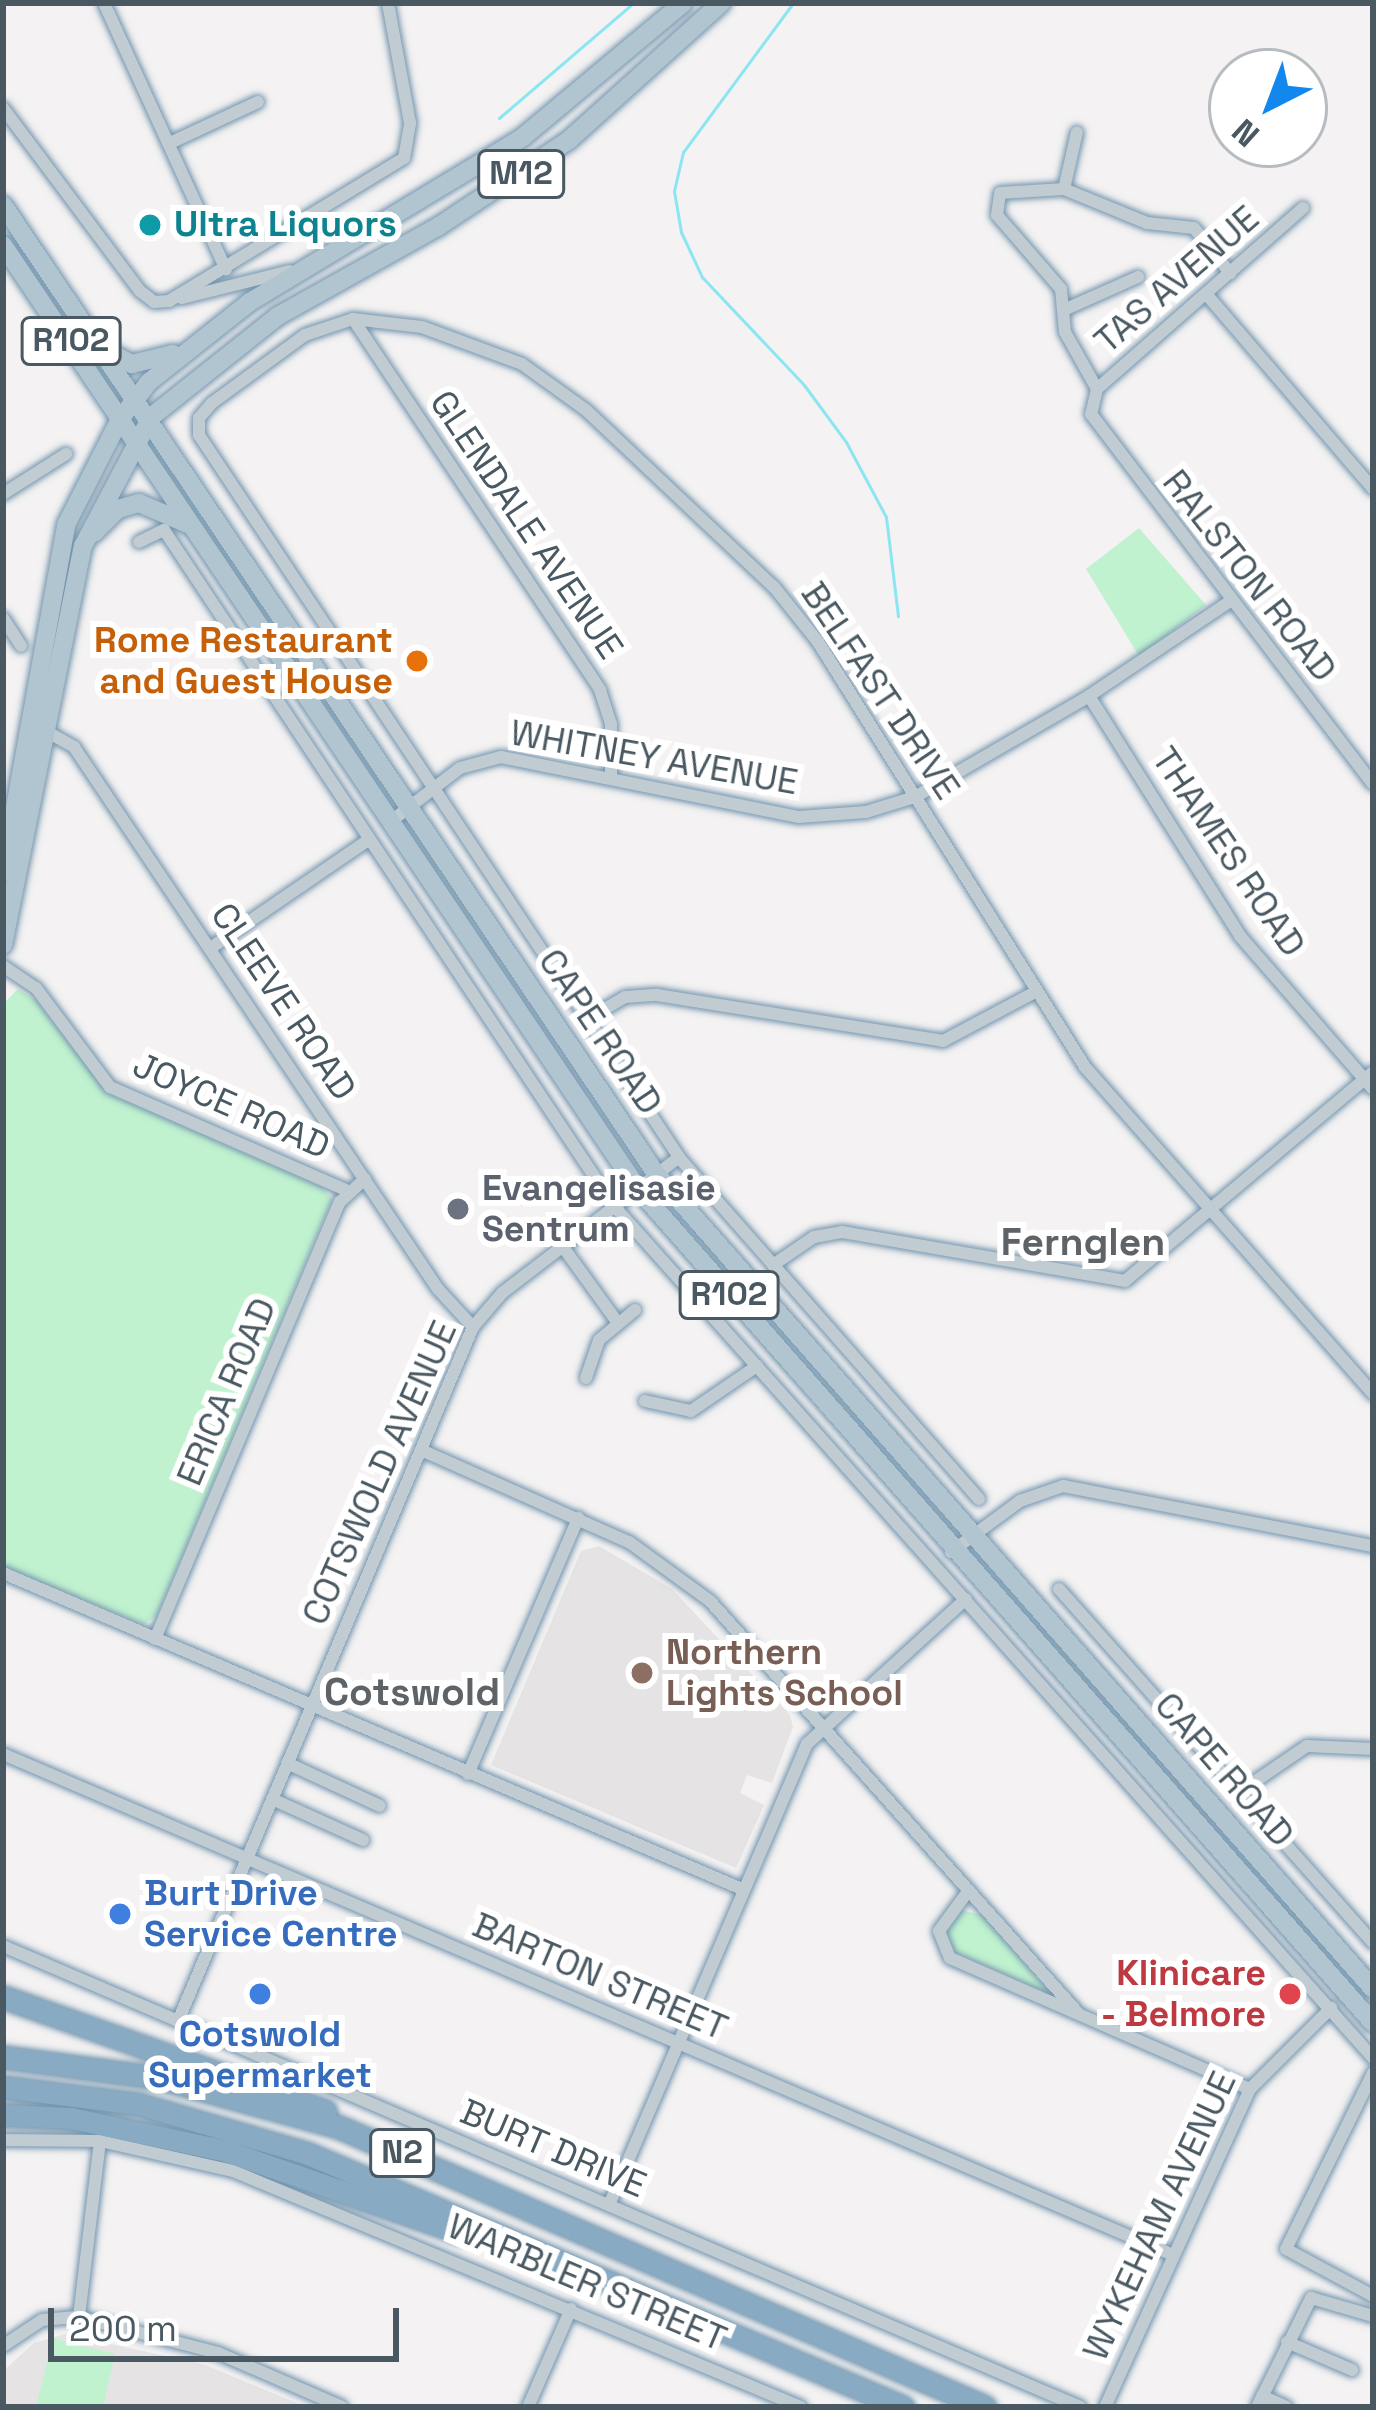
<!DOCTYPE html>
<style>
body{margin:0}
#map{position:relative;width:1376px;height:2410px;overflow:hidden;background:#f4f2f2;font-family:"Space Grotesk",sans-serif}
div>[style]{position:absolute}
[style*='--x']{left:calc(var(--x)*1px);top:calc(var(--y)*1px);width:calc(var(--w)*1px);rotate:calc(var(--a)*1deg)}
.education>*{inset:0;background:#e5e3e4}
.green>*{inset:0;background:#c0f2cf}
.stream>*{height:3px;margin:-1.5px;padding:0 1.5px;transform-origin:1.5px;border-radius:1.5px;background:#8be6f1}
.roads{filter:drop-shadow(0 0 3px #7395ae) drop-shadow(0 0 3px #7395ae)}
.minor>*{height:12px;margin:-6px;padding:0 6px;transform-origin:6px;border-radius:6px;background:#c0cbd2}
.primary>*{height:18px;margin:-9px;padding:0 9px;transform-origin:9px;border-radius:9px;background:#b1c5d1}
.motorway>*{height:21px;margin:-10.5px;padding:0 10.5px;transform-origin:10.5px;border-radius:10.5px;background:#88aac2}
.dots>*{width:33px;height:33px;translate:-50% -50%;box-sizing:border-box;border:6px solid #fff;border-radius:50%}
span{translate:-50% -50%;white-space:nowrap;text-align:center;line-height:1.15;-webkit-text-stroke:12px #fff;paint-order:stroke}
.shield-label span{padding:3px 9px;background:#fff;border:3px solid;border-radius:9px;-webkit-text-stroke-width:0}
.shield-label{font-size:33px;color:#495861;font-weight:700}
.culture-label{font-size:36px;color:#0d838f;font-weight:700}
.left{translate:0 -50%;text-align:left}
.street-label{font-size:36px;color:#495861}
.food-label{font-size:36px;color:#c56008;font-weight:700}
.right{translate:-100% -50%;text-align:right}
.worship-label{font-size:36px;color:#5b616d;font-weight:700}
.education-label{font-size:36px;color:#785e54;font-weight:700}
.shop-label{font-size:36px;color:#366cbe;font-weight:700}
.health-label{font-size:36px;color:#be3a42;font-weight:700}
.neighbourhood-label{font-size:39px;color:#5e6367;font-weight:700}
.frame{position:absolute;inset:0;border:6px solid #495861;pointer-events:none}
.north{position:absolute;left:1208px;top:48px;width:120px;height:120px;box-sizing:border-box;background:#fff;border:3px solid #b6bcc0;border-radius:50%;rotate:222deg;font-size:33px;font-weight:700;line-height:48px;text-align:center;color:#495861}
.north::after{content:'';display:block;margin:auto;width:42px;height:54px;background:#1288ef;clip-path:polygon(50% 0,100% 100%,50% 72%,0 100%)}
.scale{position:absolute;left:48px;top:2308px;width:351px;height:54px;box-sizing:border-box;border:6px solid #495861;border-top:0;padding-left:15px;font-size:36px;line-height:42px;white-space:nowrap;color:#495861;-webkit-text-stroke:9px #fff;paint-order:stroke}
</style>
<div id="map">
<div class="education">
<i style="clip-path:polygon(599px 1546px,672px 1589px,790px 1715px,793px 1727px,772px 1783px,747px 1775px,740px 1793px,764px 1805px,736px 1868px,491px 1765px,581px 1551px)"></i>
<i style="clip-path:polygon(65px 2334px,203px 2364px,306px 2407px,4px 2407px,3px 2371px,34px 2343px)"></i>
</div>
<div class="green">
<i style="clip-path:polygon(1139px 528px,1206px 605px,1139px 656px,1086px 569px)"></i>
<i style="clip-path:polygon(18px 989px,36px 1000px,107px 1093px,322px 1187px,332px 1199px,157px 1615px,144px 1625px,3px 1566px,3px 1004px)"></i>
<i style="clip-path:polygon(961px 1910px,982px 1915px,1052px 1995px,950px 1950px,947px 1931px)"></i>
<i style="clip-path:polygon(53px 2338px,115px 2354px,103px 2407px,36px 2407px)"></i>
</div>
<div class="stream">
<i style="--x:793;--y:3;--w:185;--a:126.4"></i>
<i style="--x:683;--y:152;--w:40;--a:103"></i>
<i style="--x:674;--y:191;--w:42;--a:80.3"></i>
<i style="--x:681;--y:232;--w:50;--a:65"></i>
<i style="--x:702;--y:277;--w:149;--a:46.6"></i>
<i style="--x:804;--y:385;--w:71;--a:53.6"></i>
<i style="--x:846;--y:442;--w:85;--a:61.9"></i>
<i style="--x:886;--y:517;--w:100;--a:83.1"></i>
<i style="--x:499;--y:118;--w:177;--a:-40.6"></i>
</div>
<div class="roads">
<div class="minor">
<i style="--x:104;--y:3;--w:293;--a:65.4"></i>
<i style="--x:3;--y:108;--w:229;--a:53.2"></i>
<i style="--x:140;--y:291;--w:18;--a:38"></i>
<i style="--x:154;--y:302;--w:15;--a:-4"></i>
<i style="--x:169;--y:301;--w:275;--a:-31.3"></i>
<i style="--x:404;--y:158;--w:36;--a:-80"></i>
<i style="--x:410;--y:123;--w:122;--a:-100.4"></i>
<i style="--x:170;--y:143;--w:97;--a:-25"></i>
<i style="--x:1064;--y:189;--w:58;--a:-77.2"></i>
<i style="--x:1303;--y:208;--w:274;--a:138.7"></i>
<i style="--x:1097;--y:389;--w:26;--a:103"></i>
<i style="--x:1091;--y:414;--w:465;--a:52.7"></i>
<i style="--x:1207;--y:295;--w:255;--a:49.4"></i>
<i style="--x:182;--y:298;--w:111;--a:-14"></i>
<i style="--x:1066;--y:309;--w:79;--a:-24"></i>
<i style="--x:353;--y:319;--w:446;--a:56.3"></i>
<i style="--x:600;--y:690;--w:36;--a:72"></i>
<i style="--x:611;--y:724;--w:53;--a:90"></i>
<i style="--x:1097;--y:389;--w:65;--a:-119.3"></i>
<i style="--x:1065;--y:332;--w:43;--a:-95.3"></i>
<i style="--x:1061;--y:289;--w:98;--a:-130.9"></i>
<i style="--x:997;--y:215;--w:22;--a:-82"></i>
<i style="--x:1000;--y:193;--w:64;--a:-3.6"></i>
<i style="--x:1064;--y:189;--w:90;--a:22.3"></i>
<i style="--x:1147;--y:223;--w:47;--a:6.1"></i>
<i style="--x:1194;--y:228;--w:58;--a:51.3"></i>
<i style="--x:3;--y:494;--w:75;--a:-32.4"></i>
<i style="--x:139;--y:542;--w:28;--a:-26"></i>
<i style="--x:164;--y:530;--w:812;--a:56.35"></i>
<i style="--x:614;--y:1206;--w:1141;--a:48.3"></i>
<i style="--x:3;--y:618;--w:33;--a:57"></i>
<i style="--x:1089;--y:696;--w:284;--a:57.8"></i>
<i style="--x:1240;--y:936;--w:203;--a:49"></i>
<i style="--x:42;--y:729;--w:37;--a:29"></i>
<i style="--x:74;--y:747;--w:653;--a:56.12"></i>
<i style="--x:438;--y:1289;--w:52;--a:47.4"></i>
<i style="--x:390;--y:822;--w:88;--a:-37.6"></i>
<i style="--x:460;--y:768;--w:42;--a:-15"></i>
<i style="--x:501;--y:757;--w:304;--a:11.4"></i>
<i style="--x:799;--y:817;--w:67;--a:-4.3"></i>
<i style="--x:866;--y:812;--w:51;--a:-17"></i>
<i style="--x:915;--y:797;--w:201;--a:-30.1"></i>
<i style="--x:1089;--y:696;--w:169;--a:-33.9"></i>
<i style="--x:212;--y:947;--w:189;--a:-34.4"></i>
<i style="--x:3;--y:966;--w:40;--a:34"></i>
<i style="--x:36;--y:988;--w:124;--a:53.2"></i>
<i style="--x:110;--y:1087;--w:257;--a:23.6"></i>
<i style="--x:586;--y:1020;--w:45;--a:-30.5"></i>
<i style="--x:625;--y:997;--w:32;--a:-4"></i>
<i style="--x:657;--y:995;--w:290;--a:9.1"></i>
<i style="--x:943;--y:1041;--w:106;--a:-28"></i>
<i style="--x:563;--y:1247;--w:94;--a:54.1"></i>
<i style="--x:773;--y:1265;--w:50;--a:-34.3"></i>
<i style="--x:814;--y:1237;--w:28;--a:-10"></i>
<i style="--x:842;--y:1232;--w:287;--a:9.8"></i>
<i style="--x:1125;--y:1281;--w:324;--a:-40.1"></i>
<i style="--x:586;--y:1378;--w:40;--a:-71.1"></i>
<i style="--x:599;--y:1340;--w:47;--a:-39.8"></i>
<i style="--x:645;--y:1401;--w:47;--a:12.3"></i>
<i style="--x:691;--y:1411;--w:80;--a:-34.3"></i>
<i style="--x:421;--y:1450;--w:227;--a:23.9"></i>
<i style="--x:629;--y:1542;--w:100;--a:36.1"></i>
<i style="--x:710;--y:1601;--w:554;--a:48.22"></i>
<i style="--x:979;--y:1499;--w:455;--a:-131.3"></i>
<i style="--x:679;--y:1157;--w:867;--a:-123.62"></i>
<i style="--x:199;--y:435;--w:17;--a:-90"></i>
<i style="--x:199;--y:418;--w:20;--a:-49"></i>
<i style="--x:212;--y:403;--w:115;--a:-36.2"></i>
<i style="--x:305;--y:335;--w:51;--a:-18.4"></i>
<i style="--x:353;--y:319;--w:69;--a:6.6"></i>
<i style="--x:422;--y:327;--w:107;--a:20.3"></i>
<i style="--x:522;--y:364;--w:79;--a:35.7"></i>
<i style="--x:586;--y:410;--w:258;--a:43.3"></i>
<i style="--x:774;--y:587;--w:70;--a:51.3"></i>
<i style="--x:818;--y:642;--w:502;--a:57.86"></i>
<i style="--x:1085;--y:1067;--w:436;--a:48.6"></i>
<i style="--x:951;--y:1552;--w:86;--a:-36.5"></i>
<i style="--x:1020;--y:1501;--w:46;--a:-19.2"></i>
<i style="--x:1063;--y:1486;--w:316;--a:11"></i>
<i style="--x:3;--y:1573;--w:804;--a:23.15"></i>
<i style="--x:1059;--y:1589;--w:473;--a:48.4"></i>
<i style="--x:155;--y:1639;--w:475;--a:-67.1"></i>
<i style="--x:340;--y:1202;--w:34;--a:-43"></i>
<i style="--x:3;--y:1754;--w:1273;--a:23.18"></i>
<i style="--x:287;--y:1763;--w:102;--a:24.8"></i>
<i style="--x:468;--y:1774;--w:279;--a:-66.7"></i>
<i style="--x:1241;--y:1791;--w:80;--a:-34.3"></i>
<i style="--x:1307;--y:1746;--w:66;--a:2.6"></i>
<i style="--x:272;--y:1799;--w:100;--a:24.3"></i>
<i style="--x:969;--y:1890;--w:51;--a:126.2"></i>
<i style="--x:939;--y:1931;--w:29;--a:68"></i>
<i style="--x:950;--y:1958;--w:327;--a:23.6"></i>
<i style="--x:3;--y:1946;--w:1172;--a:23.17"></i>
<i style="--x:178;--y:2021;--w:754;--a:-66.97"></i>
<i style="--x:473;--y:1327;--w:45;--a:-49.5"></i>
<i style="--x:502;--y:1293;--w:223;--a:-37.5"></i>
<i style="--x:1373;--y:2073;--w:196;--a:116.3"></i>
<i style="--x:1286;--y:2249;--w:99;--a:28.4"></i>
<i style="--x:3;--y:2140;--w:97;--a:0.6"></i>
<i style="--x:100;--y:2141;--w:136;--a:12.7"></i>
<i style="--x:233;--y:2171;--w:615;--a:22.56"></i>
<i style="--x:609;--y:2205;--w:502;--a:-66.76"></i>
<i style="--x:807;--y:1744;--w:215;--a:-42.4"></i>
<i style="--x:79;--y:2317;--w:177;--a:-83.2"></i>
<i style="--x:1287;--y:2342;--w:71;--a:23.3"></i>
<i style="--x:3;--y:2346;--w:47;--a:-33.7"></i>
<i style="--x:42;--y:2320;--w:37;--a:-5"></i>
<i style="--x:79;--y:2317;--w:144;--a:14.5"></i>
<i style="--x:218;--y:2353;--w:135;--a:23.5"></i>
<i style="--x:1262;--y:2396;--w:27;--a:24"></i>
<i style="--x:528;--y:2407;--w:107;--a:-66.3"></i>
<i style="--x:1105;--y:2407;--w:349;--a:-65.5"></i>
<i style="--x:1250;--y:2089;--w:115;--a:-45"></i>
<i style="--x:1257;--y:2407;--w:122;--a:-63.6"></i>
<i style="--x:1311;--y:2298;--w:65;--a:16.2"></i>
</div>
<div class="primary">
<i style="--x:3;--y:205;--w:1170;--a:56.01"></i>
<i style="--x:657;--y:1175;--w:1084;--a:48.66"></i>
<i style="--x:3;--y:245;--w:1138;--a:56.07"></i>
<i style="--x:638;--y:1189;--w:1112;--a:48.61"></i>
<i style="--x:109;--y:352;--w:26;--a:28"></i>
<i style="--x:132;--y:364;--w:42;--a:-13.7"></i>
<i style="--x:94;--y:533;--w:34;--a:-45"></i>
<i style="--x:118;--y:509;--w:22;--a:-16"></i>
<i style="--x:139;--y:503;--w:53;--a:23.2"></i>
<i style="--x:3;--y:873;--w:354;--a:-79.7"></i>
<i style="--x:66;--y:525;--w:119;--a:-63"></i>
<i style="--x:120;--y:419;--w:47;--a:-51.9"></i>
<i style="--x:149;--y:382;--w:129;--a:-38.4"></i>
<i style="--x:250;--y:302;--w:319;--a:-31.1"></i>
<i style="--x:523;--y:137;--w:209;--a:-39.9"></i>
<i style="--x:3;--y:945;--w:407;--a:-78.7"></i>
<i style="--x:83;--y:546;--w:146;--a:-62.2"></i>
<i style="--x:151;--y:417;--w:162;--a:-38.5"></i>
<i style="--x:278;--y:316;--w:184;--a:-29.2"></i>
<i style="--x:439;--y:226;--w:156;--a:-33.5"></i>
<i style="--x:569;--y:140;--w:205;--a:-42"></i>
</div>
<div class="motorway">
<i style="--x:3;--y:1997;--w:342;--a:19.5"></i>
<i style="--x:3;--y:2057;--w:158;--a:7.6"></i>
<i style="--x:160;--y:2078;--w:186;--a:15.3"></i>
<i style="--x:339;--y:2127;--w:704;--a:23.43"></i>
<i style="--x:3;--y:2087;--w:136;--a:7.2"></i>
<i style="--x:138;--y:2104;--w:175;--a:16.3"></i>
<i style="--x:306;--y:2153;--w:649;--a:23.05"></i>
<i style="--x:3;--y:2115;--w:68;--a:2.5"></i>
<i style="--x:71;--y:2118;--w:158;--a:12"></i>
<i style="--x:226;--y:2151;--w:247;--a:19.2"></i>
</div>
</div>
<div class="dots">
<i style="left:150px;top:225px;background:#0f9aa8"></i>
<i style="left:417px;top:661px;background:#e8710a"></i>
<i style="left:458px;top:1209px;background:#6b7280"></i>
<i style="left:642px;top:1673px;background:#8d6e63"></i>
<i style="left:120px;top:1914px;background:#3f7fe0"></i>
<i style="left:260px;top:1994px;background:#3f7fe0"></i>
<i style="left:1290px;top:1994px;background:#e0444e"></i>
</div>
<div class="shield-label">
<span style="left:521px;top:174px">M12</span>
<span style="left:71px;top:341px">R102</span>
<span style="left:729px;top:1295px">R102</span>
<span style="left:402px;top:2153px">N2</span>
</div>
<div class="culture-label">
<span class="left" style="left:174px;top:225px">Ultra Liquors</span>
</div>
<div class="street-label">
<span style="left:1177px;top:280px;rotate:-41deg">TAS AVENUE</span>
<span style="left:526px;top:525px;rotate:56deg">GLENDALE AVENUE</span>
<span style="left:1249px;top:576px;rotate:52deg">RALSTON ROAD</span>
<span style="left:880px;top:691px;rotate:56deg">BELFAST DRIVE</span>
<span style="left:654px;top:758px;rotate:10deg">WHITNEY AVENUE</span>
<span style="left:1228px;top:852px;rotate:56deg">THAMES ROAD</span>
<span style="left:283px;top:1002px;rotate:56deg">CLEEVE ROAD</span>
<span style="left:600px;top:1032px;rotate:56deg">CAPE ROAD</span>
<span style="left:231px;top:1106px;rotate:24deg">JOYCE ROAD</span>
<span style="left:227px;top:1392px;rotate:-67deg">ERICA ROAD</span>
<span style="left:380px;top:1473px;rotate:-66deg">COTSWOLD AVENUE</span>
<span style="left:1224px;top:1770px;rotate:49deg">CAPE ROAD</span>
<span style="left:600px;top:1977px;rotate:23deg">BARTON STREET</span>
<span style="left:553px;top:2149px;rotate:23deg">BURT DRIVE</span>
<span style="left:1160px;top:2216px;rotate:-65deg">WYKEHAM AVENUE</span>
<span style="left:587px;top:2283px;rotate:23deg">WARBLER STREET</span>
</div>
<div class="food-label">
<span class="right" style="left:393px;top:661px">Rome Restaurant<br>and Guest House</span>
</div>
<div class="worship-label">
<span class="left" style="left:482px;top:1209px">Evangelisasie<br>Sentrum</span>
</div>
<div class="education-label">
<span class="left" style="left:666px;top:1673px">Northern<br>Lights School</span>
</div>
<div class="shop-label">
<span class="left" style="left:144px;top:1914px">Burt Drive<br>Service Centre</span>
<span style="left:260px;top:2055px">Cotswold<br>Supermarket</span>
</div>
<div class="health-label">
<span class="right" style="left:1266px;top:1994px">Klinicare<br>- Belmore</span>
</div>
<div class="neighbourhood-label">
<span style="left:1083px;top:1242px">Fernglen</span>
<span style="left:412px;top:1692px">Cotswold</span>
</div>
<div class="frame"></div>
<div class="north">N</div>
<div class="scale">200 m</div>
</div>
